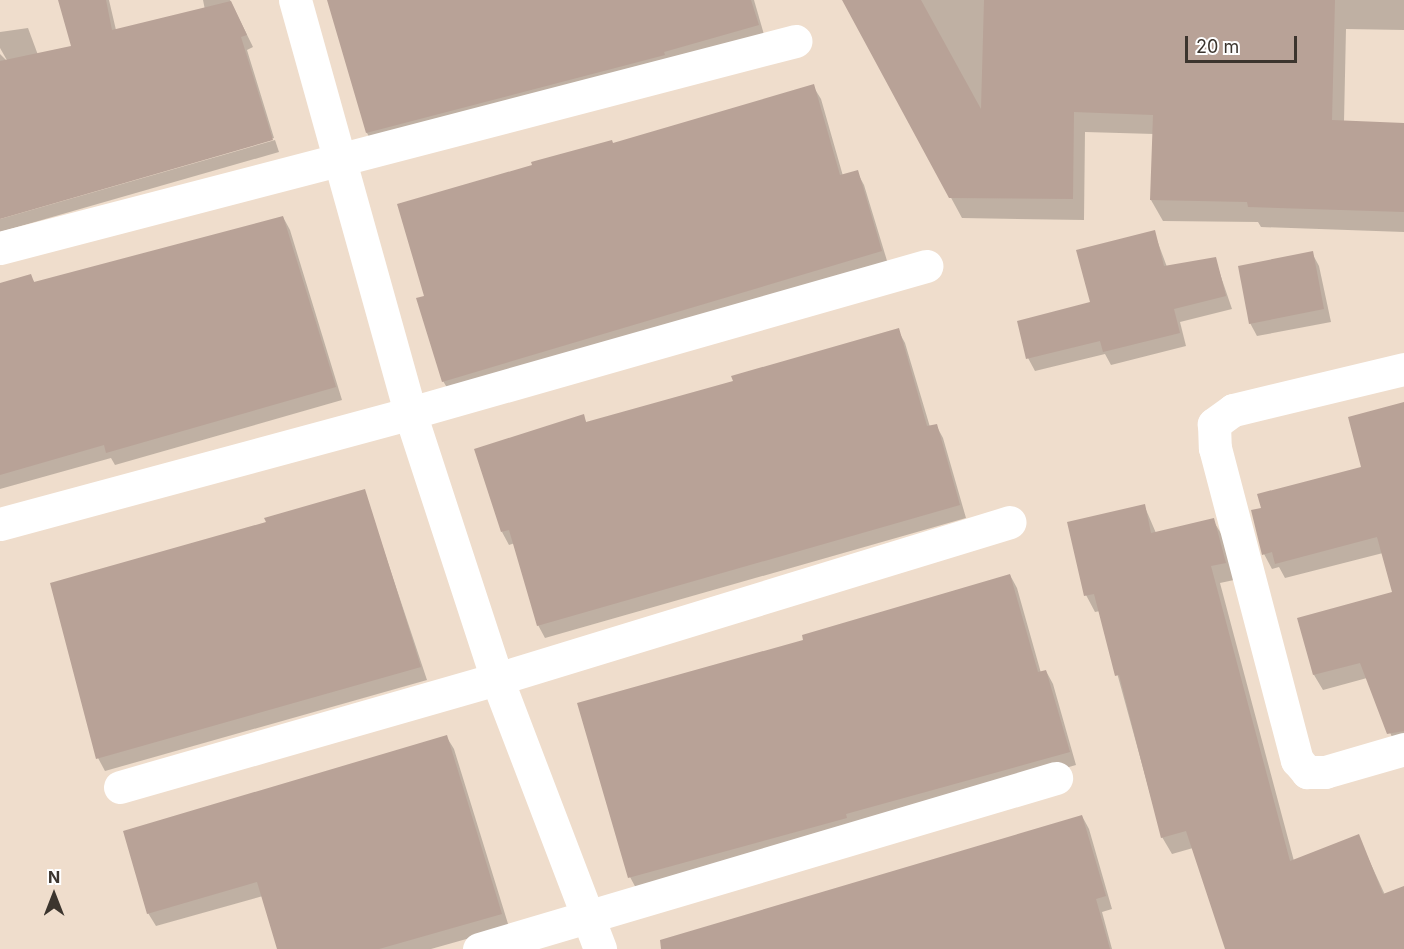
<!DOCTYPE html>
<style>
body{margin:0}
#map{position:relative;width:1404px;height:949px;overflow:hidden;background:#efddcc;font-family:Inter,sans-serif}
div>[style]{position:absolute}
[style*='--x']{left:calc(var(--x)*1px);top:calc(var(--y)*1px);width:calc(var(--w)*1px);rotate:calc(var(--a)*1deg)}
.shadow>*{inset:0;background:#0003}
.building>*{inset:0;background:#b8a297}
.minor>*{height:33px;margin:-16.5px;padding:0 16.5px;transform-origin:16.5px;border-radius:16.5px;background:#fff}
span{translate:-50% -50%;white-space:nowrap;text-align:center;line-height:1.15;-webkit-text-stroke:4.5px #fff;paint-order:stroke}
.north{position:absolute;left:24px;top:865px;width:60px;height:60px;-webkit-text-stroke:4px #fff;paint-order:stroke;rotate:0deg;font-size:16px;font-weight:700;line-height:24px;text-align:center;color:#3c352e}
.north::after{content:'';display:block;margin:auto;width:21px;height:27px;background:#3c352e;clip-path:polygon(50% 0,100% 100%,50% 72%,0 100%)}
.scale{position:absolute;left:1185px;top:36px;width:112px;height:27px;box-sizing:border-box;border:3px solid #3c352e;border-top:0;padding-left:8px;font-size:18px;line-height:21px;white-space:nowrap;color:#3c352e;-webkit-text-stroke:4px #fff;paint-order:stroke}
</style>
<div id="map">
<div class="shadow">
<i style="clip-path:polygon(59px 0,109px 0,116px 30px,205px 10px,203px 0,230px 0,253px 47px,247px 50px,274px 138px,0 216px,0 54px,8px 62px,0 48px,0 32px,28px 28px,38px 55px,73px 47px)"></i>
<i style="clip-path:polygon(328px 0,754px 0,765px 38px,374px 146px,367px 133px)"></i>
<i style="clip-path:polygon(844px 0,1404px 0,1404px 30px,1346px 29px,1344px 122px,1404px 124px,1404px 232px,1261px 227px,1258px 222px,1163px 221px,1151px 200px,1154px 134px,1085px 132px,1084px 220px,962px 218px)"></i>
<i style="clip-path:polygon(813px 86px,821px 99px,843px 176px,857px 172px,864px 185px,888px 264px,451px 394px,443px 381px,425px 297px,613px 144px)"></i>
<i style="clip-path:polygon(275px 140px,279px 152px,0 232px,0 219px)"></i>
<i style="clip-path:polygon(283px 217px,290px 230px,342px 400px,115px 465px,111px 458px,0 489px,0 284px,30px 276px,35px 283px)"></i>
<i style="clip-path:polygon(1154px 232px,1167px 267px,1215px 259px,1232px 309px,1180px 322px,1186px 346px,1111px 365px,1105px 354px,1035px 371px,1028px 358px,1092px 304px)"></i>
<i style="clip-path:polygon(1312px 253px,1319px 266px,1331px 322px,1257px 336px,1250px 323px)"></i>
<i style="clip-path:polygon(898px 330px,905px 343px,930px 427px,936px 425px,943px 438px,966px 518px,545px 638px,538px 625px,515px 543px,509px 545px,502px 532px,583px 416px,587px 424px,735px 382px)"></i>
<i style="clip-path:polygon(1404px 404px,1404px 748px,1397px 749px,1367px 678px,1323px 690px,1314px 675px,1299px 619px,1394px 593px,1383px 553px,1285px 578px,1279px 567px,1272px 569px,1264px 554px,1263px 509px,1363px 468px)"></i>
<i style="clip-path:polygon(364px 491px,427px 680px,105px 771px,98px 758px,267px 523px)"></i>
<i style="clip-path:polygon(1144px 505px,1156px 533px,1213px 520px,1223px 537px,1234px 580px,1220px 583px,1294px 861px,1358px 836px,1385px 895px,1404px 888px,1404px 944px,1397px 949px,1227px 949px,1193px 848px,1172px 854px,1162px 837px,1100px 611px,1095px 612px,1086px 595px)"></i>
<i style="clip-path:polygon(1010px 575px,1017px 588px,1041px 673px,1046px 671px,1053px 684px,1076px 765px,637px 890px,630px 877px,805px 641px)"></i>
<i style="clip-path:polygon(446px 736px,454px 749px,509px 927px,431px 949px,278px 949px,263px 896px,156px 926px,148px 913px)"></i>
<i style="clip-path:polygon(1082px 816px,1089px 829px,1112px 909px,1102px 912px,1112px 949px,668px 949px)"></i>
</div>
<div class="building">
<i style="clip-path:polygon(58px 0,106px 0,112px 30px,231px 1px,247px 35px,241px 37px,273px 140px,0 219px,0 61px,71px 46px)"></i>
<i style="clip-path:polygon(327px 0,751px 0,759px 25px,664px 52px,665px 55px,366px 133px)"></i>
<i style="clip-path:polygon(842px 0,921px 0,981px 109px,984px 0,1335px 0,1332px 120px,1404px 123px,1404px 212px,1248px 207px,1247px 202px,1150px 200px,1153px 115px,1074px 112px,1073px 199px,949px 198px)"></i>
<i style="clip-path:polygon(814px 84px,840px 175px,858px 170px,882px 251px,442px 382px,416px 298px,424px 296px,397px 204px,532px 165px,531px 162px,612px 140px,613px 143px)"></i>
<i style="clip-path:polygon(283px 216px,336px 387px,106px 453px,104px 445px,0 475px,0 283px,31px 274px,34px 282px)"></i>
<i style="clip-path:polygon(1155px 230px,1164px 266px,1216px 257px,1226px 296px,1174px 309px,1180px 333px,1103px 352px,1100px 341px,1026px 359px,1017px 321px,1090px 302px,1076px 250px)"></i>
<i style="clip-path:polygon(1313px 251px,1324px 309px,1249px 324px,1238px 266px)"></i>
<i style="clip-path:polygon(899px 328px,927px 426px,937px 424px,960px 505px,537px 626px,509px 530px,501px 532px,474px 449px,584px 414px,586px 422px,733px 381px,731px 376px)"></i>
<i style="clip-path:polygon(1404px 402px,1404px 731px,1387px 734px,1360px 663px,1313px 675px,1297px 618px,1392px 592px,1377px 537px,1275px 564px,1272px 552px,1262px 555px,1251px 510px,1261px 508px,1257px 494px,1361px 467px,1348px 417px)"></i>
<i style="clip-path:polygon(365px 489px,421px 667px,96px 759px,50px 583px,266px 522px,264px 518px)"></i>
<i style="clip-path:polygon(1145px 504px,1151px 533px,1214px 518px,1226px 563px,1211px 566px,1290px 861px,1359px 834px,1383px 894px,1404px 886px,1404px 949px,1225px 949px,1186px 831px,1161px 838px,1119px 675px,1115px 676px,1094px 594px,1084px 596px,1067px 522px)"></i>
<i style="clip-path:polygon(1010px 574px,1038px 672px,1046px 670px,1070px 752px,846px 814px,847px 818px,628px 878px,577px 703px,803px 640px,802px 635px)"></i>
<i style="clip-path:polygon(447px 735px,502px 914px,379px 949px,277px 949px,257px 882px,147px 914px,123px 831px)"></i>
<i style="clip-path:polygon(1082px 815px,1106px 896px,1096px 899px,1110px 949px,661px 949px,660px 940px)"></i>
</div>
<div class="minor">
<i style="--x:295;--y:0;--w:429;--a:74.4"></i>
<i style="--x:410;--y:413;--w:280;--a:71.9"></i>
<i style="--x:497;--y:679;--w:289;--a:69.1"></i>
<i style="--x:0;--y:248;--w:822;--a:-14.59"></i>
<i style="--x:1404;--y:369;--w:176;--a:166.5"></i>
<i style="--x:1233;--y:410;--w:24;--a:144"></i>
<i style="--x:1214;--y:424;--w:24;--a:88"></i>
<i style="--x:1215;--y:448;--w:323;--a:75.3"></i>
<i style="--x:1297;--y:760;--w:16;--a:50"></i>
<i style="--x:1307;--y:772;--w:18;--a:0"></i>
<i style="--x:1325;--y:772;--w:82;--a:-16.2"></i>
<i style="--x:0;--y:524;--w:425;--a:-15.1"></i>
<i style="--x:410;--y:413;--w:537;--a:-15.9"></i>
<i style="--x:120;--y:787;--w:392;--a:-16"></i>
<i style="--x:497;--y:679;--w:536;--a:-17.02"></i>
<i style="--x:479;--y:949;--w:602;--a:-16.51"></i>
</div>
<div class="north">N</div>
<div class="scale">20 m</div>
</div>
